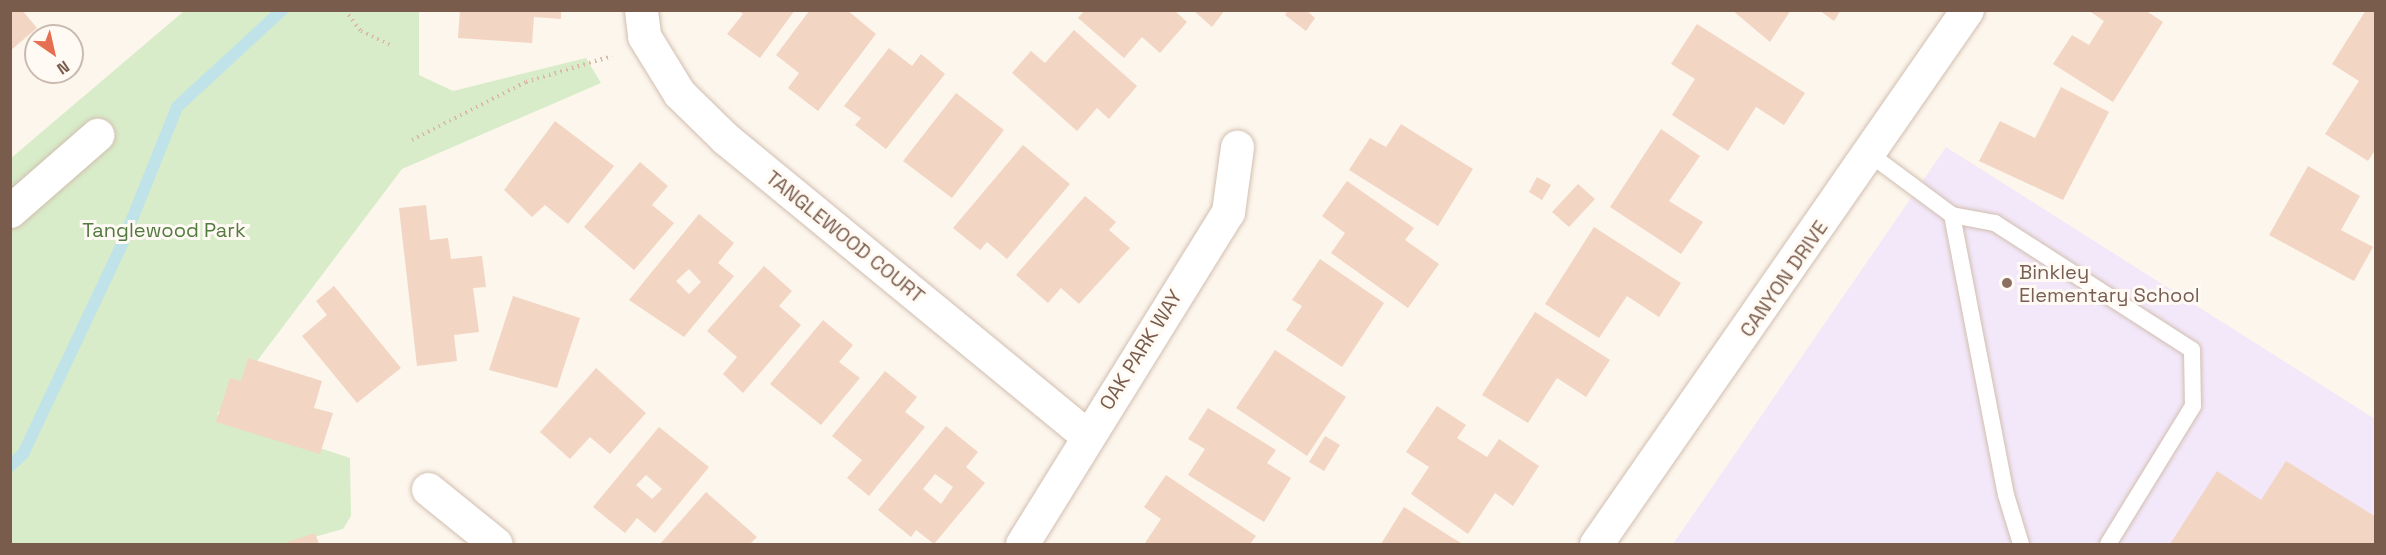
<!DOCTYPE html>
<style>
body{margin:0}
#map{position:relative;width:2386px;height:555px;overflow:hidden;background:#fdf6ec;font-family:"Space Grotesk",sans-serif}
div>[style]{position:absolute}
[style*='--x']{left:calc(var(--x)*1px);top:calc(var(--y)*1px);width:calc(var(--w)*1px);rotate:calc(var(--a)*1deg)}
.education>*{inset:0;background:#f3e8fa}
.green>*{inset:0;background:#d8ecc9}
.stream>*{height:12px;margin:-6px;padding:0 6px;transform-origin:6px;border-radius:6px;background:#bfe3e8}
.building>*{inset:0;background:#f3d5c3}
.path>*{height:4px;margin-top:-2px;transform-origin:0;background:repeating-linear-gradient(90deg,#d9b8a5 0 1.5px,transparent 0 6px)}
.roads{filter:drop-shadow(0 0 2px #d1beb0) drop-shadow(0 0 2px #d1beb0)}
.service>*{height:16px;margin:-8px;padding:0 8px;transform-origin:8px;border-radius:8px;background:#fff}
.minor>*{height:33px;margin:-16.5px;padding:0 16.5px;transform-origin:16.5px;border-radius:16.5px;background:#fff}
.dots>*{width:16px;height:16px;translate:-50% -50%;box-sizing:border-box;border:3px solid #fffaf3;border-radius:50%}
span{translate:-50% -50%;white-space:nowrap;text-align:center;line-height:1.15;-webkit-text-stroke:6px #fffaf3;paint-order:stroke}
.park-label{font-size:20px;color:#537a41}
.street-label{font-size:20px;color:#7a5c4d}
.education-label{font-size:20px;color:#785e54}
.left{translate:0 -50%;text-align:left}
.frame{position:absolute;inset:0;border:12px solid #7a5c4d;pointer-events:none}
.north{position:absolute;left:24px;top:24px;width:60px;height:60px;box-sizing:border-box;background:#fffaf3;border:2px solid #cabbb1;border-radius:50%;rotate:146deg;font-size:16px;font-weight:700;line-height:24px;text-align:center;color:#7a5c4d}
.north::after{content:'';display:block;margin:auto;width:21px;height:27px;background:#e76f51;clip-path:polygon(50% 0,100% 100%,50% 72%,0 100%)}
</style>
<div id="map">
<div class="education">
<i style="clip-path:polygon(1946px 147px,2375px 419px,2375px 544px,1673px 544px)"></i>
</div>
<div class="green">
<i style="clip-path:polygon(184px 11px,419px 11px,419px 75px,453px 91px,586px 58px,601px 83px,402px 169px,217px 414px,350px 458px,351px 516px,343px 529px,289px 544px,11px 544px,10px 159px)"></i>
</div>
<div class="stream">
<i style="--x:10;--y:466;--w:18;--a:-43"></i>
<i style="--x:23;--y:454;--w:227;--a:-64.7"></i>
<i style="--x:120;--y:249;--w:153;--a:-68.1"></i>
<i style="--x:177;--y:107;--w:143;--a:-42.7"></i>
</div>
<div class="building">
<i style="clip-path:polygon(10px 10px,22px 10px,37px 28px,10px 51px)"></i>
<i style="clip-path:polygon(460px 10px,561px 10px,561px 19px,534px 17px,532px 43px,458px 38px)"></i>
<i style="clip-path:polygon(738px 10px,795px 10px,760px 58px,727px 34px,743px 14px)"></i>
<i style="clip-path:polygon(810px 10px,847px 10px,876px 34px,818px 111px,788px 88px,799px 73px,776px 55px)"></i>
<i style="clip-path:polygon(1085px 10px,1174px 10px,1187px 22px,1160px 53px,1142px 37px,1124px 58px,1078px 18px)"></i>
<i style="clip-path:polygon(1193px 10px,1225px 10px,1212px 27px)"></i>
<i style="clip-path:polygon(1288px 10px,1306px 10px,1315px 18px,1306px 31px,1285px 15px)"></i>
<i style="clip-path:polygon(1732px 10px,1791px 10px,1770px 42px)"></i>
<i style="clip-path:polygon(1819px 10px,1841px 10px,1834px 21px)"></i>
<i style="clip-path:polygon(2088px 10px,2145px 10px,2163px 22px,2113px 102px,2053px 64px,2072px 35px,2089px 45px,2104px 21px)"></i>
<i style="clip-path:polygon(2366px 10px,2376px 10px,2376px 149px,2368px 161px,2325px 134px,2359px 81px,2332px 64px)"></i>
<i style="clip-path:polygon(1697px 24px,1805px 93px,1784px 125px,1756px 107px,1728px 151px,1672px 115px,1695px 79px,1671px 64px)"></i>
<i style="clip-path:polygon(1074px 30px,1137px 86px,1109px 119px,1097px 108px,1077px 131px,1012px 73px,1031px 51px,1045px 63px)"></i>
<i style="clip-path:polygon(889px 48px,912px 66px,921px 54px,945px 74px,886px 149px,855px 125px,861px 118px,844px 106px)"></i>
<i style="clip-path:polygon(2061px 87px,2109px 112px,2063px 200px,1979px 161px,2000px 121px,2035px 138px)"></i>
<i style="clip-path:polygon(956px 93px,1004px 130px,952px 198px,903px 161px)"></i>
<i style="clip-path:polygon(555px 121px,614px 166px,568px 224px,545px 205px,532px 217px,504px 190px)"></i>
<i style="clip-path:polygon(1401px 124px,1473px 169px,1438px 226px,1349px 170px,1370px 138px,1386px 147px)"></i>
<i style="clip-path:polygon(1661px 129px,1700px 156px,1669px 201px,1703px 222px,1681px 254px,1610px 207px)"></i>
<i style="clip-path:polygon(1023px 145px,1070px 184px,1007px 259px,987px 242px,980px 250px,953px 228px)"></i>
<i style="clip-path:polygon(640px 162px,668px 186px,652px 205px,674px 223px,634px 270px,584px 227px)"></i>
<i style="clip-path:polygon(2308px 166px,2360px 196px,2341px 230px,2373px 247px,2354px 281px,2269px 235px)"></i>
<i style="clip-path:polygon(1537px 177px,1551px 185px,1542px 200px,1529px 192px)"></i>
<i style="clip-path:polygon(1347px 181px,1414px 228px,1405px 240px,1439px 264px,1408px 308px,1331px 253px,1345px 233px,1322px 216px)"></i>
<i style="clip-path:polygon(1578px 184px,1595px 199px,1569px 227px,1552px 212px)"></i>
<i style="clip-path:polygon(1085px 196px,1116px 222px,1109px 230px,1130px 248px,1079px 304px,1061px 288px,1048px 303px,1016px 275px)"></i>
<i style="clip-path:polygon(426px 205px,430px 240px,448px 238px,451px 259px,482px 256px,486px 287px,473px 288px,479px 332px,454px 335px,457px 361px,417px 366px,399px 208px)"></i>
<i style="clip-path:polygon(evenodd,699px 214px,734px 243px,718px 263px,734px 276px,684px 337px,629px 300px,699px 214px,689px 269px,701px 282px,689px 294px,676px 281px,689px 269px)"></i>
<i style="clip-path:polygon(1594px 227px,1681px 283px,1659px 317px,1627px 296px,1599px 338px,1545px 304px)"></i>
<i style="clip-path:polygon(1320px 259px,1384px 303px,1342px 367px,1286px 330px,1302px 306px,1292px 300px)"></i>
<i style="clip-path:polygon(764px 266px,792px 291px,779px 306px,801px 325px,743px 393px,723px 374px,737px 357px,707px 331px)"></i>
<i style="clip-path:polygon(334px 286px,401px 368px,357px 403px,302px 336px,327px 315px,316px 301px)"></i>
<i style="clip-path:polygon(513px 296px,580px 318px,557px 388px,489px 370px)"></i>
<i style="clip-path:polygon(1535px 312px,1610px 360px,1586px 397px,1557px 378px,1528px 423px,1482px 395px)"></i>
<i style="clip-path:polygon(823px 320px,853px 345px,839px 362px,860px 378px,821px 425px,770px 384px)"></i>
<i style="clip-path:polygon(1275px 350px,1346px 397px,1307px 456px,1236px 408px)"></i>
<i style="clip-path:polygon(248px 358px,322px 381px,314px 408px,333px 413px,320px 454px,216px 422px,230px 378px,241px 381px)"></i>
<i style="clip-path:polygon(596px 368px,646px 413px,610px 454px,590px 437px,570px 459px,540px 432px)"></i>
<i style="clip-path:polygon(885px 371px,917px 397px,905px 412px,925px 427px,869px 496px,847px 478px,862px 460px,832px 436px)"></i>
<i style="clip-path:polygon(1437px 406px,1466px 425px,1457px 438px,1487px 457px,1499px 439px,1539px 466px,1513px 506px,1495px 493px,1468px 534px,1411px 494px,1429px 467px,1406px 452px)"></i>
<i style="clip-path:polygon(1208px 408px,1276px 450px,1267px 463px,1291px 478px,1264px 522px,1188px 475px,1205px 449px,1188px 439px)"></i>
<i style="clip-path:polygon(evenodd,946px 426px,978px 452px,966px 467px,985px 483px,934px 544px,916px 530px,911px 537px,878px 510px,946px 426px,935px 474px,953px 487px,941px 504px,923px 489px,935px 474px)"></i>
<i style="clip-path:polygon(evenodd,659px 427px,709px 467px,655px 533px,637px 518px,625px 533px,593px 507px,659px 427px,646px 475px,662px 489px,652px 499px,636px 485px,646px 475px)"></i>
<i style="clip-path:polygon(1325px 436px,1340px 445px,1324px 471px,1309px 462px)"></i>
<i style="clip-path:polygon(2286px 461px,2376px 517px,2376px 544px,2170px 544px,2217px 471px,2261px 500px)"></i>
<i style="clip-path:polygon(1166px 475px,1256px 536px,1250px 544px,1145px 543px,1161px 519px,1144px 507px)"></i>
<i style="clip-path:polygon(706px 492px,757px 537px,750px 544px,660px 544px)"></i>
<i style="clip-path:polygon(1404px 507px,1451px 537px,1463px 544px,1381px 544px)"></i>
<i style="clip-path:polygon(315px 533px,319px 544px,282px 544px)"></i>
</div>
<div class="path">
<i style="--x:345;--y:10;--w:26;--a:53"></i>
<i style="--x:361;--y:31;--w:33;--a:25"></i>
<i style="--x:412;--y:140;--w:128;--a:-27"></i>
<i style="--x:526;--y:82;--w:90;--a:-16.8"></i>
</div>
<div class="roads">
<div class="service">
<i style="--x:1871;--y:155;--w:101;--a:36.5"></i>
<i style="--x:1952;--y:215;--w:44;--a:10.5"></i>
<i style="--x:1995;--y:223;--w:234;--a:32.8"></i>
<i style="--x:2192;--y:350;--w:56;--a:89"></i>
<i style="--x:2193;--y:406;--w:162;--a:121.6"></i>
<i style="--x:1952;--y:215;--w:285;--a:79.1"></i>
<i style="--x:2006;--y:495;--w:51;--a:73"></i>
</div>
<div class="minor">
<i style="--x:641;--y:10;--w:26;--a:83"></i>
<i style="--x:644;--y:36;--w:67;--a:58.4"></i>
<i style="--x:679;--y:93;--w:66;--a:44.4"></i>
<i style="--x:726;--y:139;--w:467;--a:39.4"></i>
<i style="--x:10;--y:211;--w:116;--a:-41.1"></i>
<i style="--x:428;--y:489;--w:87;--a:39"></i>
<i style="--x:1022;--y:544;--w:391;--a:-58.2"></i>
<i style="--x:1228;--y:212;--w:66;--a:-82.1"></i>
<i style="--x:1596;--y:544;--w:650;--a:-55.21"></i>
</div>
</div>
<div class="dots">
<i style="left:2007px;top:283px;background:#8d6e63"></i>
</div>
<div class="park-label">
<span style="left:164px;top:230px">Tanglewood Park</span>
</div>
<div class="street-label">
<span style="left:845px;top:237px;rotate:39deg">TANGLEWOOD COURT</span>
<span style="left:1784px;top:279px;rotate:-55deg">CANYON DRIVE</span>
<span style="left:1141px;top:350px;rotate:-58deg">OAK PARK WAY</span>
</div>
<div class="education-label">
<span class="left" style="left:2019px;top:284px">Binkley<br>Elementary School</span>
</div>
<div class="frame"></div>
<div class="north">N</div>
</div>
